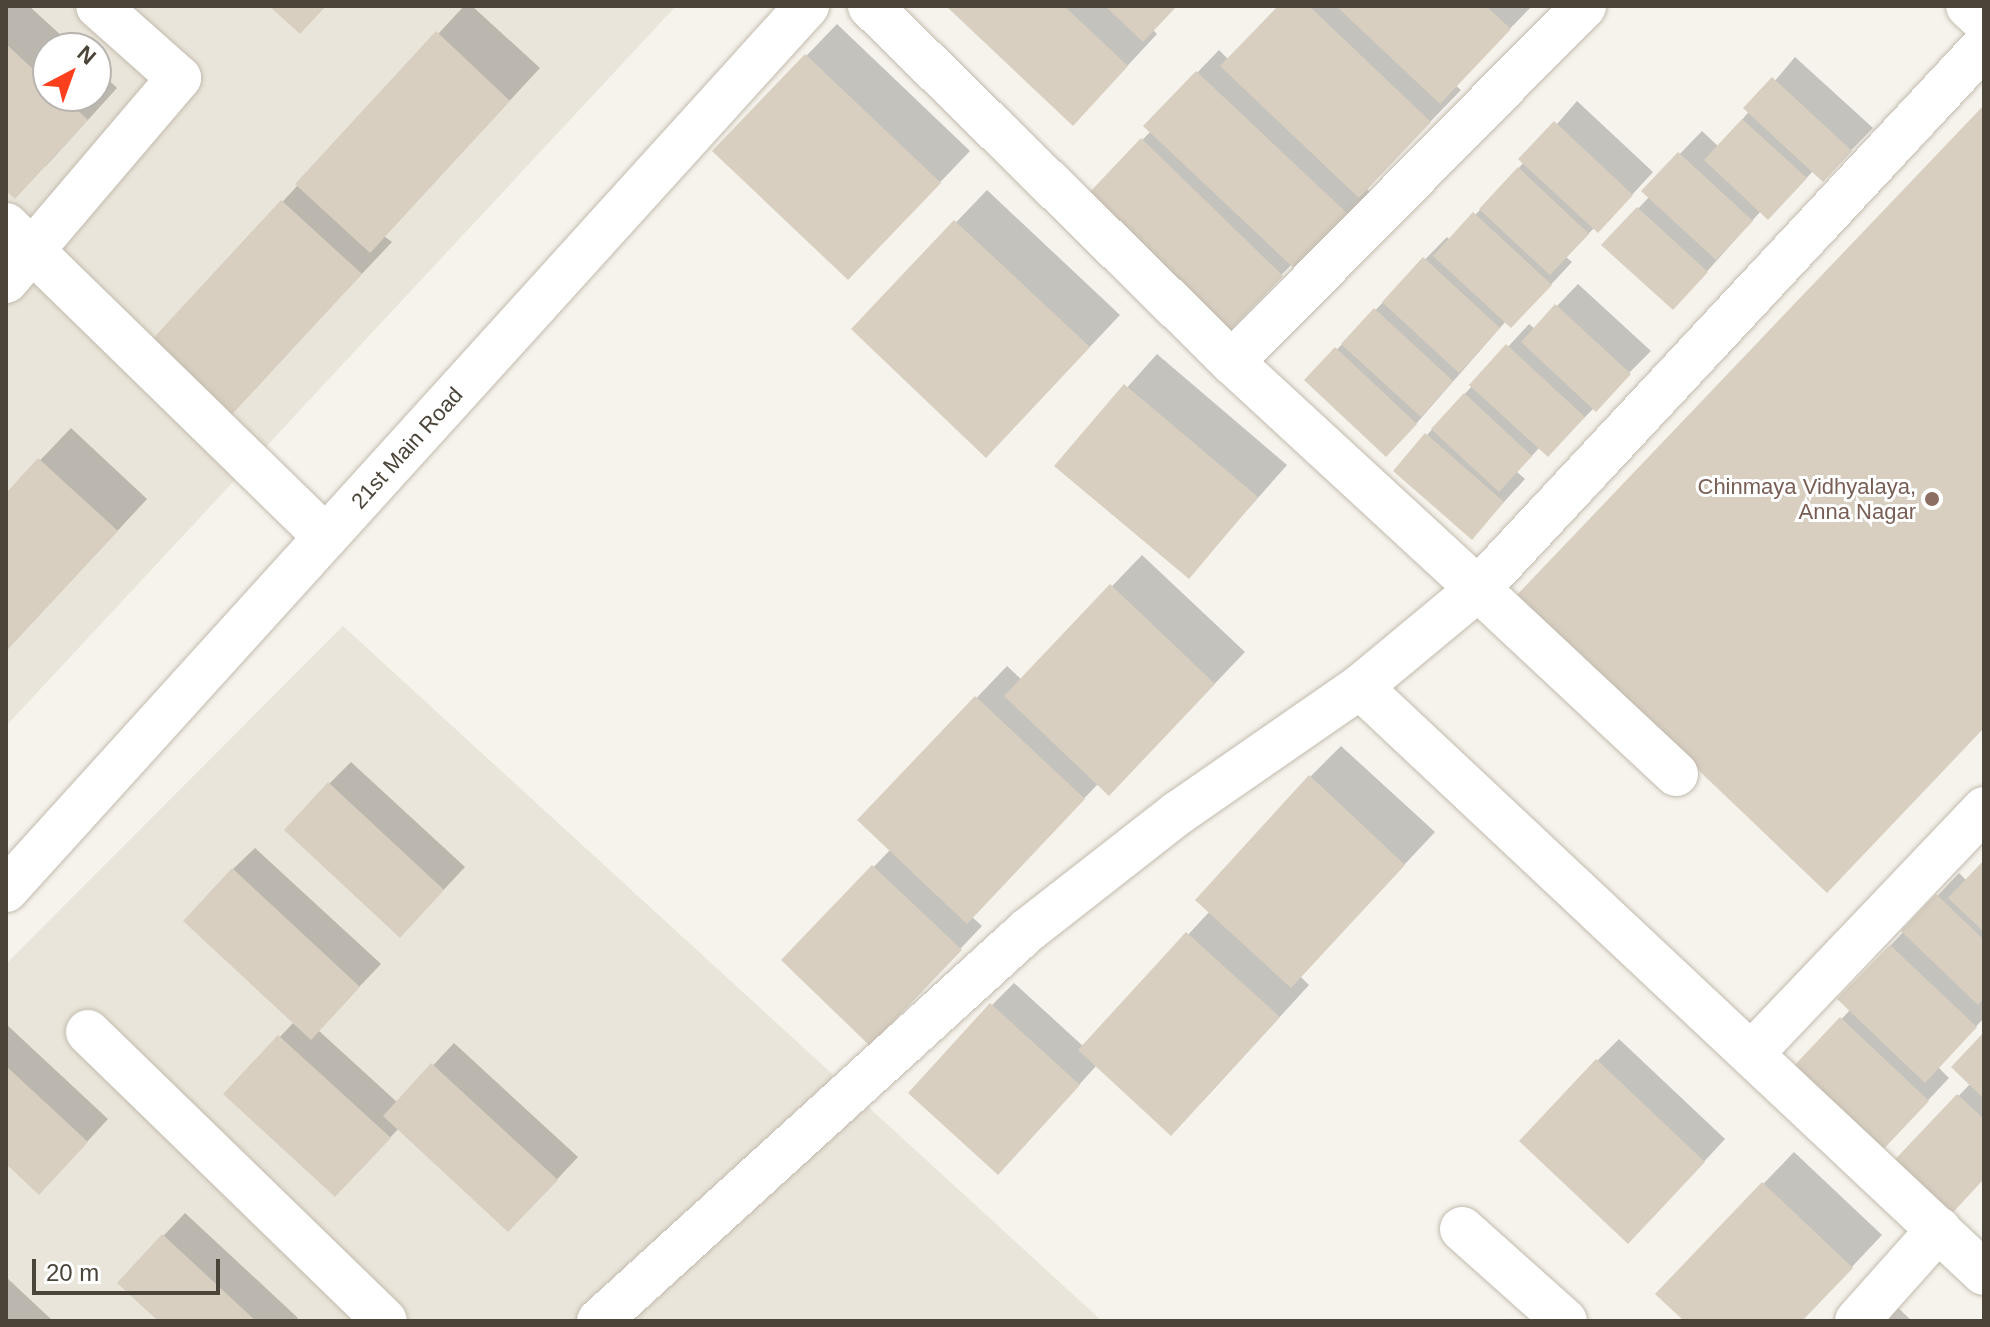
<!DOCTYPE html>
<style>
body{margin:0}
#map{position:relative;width:1990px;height:1327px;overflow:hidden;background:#f6f3ec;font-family:Helvetica,sans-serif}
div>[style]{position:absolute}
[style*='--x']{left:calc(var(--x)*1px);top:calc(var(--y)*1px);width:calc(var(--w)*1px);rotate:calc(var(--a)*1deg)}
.residential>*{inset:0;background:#eae5da}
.shadow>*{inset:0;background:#0003}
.building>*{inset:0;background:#d8cfc1}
.roads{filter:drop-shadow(0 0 2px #c2bbae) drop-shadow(0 0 2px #c2bbae)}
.minor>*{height:44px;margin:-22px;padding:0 22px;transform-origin:22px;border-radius:22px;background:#fff}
.dots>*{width:22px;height:22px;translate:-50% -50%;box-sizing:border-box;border:4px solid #fff;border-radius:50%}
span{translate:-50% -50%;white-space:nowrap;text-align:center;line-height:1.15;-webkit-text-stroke:6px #fff;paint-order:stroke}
.street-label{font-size:22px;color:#4b4439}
.education-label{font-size:22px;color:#785e54}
.right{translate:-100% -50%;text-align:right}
.frame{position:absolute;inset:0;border:8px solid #4b4439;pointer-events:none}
.north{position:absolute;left:32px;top:32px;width:80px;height:80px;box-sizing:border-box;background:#fff;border:2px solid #b7b4b0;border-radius:50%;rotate:41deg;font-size:22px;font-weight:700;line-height:32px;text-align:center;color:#4b4439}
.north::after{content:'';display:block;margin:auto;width:28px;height:36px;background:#fc3f1d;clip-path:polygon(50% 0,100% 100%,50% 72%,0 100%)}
.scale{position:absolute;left:32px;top:1259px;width:188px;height:36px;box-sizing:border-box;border:4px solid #4b4439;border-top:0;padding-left:10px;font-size:24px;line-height:28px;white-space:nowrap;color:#4b4439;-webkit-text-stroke:6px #fff;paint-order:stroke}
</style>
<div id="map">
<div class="residential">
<i style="clip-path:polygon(evenodd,6px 6px,676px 6px,6px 726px,6px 6px,48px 48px,96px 48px,96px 96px,48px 96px,48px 48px)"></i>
<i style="clip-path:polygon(343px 626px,1102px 1321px,6px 1321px,6px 964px)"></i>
</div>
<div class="shadow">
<i style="clip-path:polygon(6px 6px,29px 6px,75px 48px,48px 48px,48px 96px,96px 96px,96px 68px,117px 88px,46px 166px,6px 188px)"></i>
<i style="clip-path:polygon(464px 6px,472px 6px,540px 68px,384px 236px,392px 242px,225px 419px,148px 347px)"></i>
<i style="clip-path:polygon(949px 6px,1176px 6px,1152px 29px,1157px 34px,1103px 92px)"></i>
<i style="clip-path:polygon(1280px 6px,1532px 6px,1455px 85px,1461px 90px,1366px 188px,1371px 193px,1319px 247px,1292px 264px,1230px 328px,1090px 194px,1151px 131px,1146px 126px,1219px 50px,1229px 60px)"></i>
<i style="clip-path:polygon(837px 24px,970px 151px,879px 246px,715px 151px)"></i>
<i style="clip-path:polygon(1795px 57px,1873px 128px,1823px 179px,1813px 171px,1790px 196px,1761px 211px,1694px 286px,1604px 245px,1650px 196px,1644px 191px,1702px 131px,1719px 147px)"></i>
<i style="clip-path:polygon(1577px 101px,1653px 172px,1620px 208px,1595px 227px,1566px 257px,1572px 262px,1533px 304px,1506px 321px,1408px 433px,1307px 380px,1447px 237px,1450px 240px,1497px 193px)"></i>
<i style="clip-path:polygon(987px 190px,1120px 315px,1017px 424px,854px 329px)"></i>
<i style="clip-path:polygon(1578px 284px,1651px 351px,1569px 433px,1540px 447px,1517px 472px,1525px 479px,1472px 537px,1427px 435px,1529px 324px,1535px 329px)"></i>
<i style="clip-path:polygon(1157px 354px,1287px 465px,1189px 576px,1057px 466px)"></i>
<i style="clip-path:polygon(71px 428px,147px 499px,6px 651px,6px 496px)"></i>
<i style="clip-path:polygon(1142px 555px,1245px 652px,1140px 762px,1099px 783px,971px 916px,982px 926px,892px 1021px,784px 960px,891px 849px,860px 820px,1007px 666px,1022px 680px)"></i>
<i style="clip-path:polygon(1341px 746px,1435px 832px,1300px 976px,1309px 985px,1202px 1102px,1097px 1065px,1020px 1150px,992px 1005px,1014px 983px,1084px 1047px,1210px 911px,1310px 777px)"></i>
<i style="clip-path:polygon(351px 762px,465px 867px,422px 913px,329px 784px)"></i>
<i style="clip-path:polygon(255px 848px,381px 964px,318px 1030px,398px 1103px,454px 1043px,578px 1157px,530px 1208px,399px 1128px,357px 1173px,226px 1094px,294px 1022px,233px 869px)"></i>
<i style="clip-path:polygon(1984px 863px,1984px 1018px,1938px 1067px,1949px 1078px,1901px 1129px,1793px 1070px,1851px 1009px,1840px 999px,1959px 873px,1967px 881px)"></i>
<i style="clip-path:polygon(6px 1024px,108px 1119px,61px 1170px,6px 1161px)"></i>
<i style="clip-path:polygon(1984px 1035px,1984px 1178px,1890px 1168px,1971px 1083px)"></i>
<i style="clip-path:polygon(1619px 1039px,1725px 1139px,1650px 1220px,1597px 1061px)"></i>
<i style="clip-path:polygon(1794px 1152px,1882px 1235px,1801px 1321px,1686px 1321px,1658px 1294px)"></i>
<i style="clip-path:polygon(185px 1213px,298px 1318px,295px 1321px,161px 1321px,120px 1282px)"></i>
<i style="clip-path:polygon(6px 1277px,53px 1321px,6px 1321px)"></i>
<i style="clip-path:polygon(1894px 1304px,1912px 1321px,1877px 1321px)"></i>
</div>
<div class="building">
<i style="clip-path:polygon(269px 6px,326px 6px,300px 34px)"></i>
<i style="clip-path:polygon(946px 6px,1064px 6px,1128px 66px,1073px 126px)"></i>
<i style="clip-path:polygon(1105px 6px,1177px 6px,1143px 42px)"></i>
<i style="clip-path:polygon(1278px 6px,1309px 6px,1431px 122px,1359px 198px,1220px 66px)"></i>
<i style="clip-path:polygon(1336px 6px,1486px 6px,1511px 29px,1440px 104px)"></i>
<i style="clip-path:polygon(436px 31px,510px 101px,370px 253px,295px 184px)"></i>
<i style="clip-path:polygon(6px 44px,48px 83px,48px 96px,62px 96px,88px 120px,15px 199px,6px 191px)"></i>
<i style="clip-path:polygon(805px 54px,941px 183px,848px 280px,712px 151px)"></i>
<i style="clip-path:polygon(1196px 71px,1350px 216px,1298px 272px,1143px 126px)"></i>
<i style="clip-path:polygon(1772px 77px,1852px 151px,1823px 182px,1743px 108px)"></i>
<i style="clip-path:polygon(1984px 105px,1984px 728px,1827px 893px,1516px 596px)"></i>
<i style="clip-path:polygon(1742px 119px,1807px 178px,1768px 220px,1704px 160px)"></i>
<i style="clip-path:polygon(1554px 121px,1633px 195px,1598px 233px,1518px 159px)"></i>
<i style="clip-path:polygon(1141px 138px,1283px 276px,1230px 331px,1088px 194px)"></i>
<i style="clip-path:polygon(1678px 152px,1753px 221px,1716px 260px,1641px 191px)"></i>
<i style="clip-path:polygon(1518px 167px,1589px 234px,1550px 275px,1479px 209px)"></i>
<i style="clip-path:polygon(281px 200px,362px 274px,225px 422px,145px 347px)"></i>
<i style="clip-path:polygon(1637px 207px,1708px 272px,1673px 310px,1601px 245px)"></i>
<i style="clip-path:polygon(1473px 212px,1552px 285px,1511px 328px,1433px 256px)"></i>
<i style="clip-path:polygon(954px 220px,1090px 347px,986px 458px,851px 329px)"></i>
<i style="clip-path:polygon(1423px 257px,1500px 328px,1459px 373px,1382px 302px)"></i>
<i style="clip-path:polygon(1555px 304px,1631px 374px,1596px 412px,1521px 342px)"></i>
<i style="clip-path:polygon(1374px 308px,1453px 381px,1421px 417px,1341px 344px)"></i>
<i style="clip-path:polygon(1506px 344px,1585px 417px,1548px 457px,1469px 385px)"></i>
<i style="clip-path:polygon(1335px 347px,1417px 424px,1386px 457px,1304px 380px)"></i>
<i style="clip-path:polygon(1124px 384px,1258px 497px,1189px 579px,1054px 466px)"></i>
<i style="clip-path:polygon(1464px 393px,1532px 456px,1499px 492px,1431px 429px)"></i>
<i style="clip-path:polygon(1425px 433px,1504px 502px,1472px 540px,1393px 471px)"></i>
<i style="clip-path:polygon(38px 458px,118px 531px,6px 651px,6px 493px)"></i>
<i style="clip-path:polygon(1110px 584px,1215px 684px,1109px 796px,1004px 696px)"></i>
<i style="clip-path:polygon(975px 696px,1085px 799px,967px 924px,857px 820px)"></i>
<i style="clip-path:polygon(1309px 775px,1405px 865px,1291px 988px,1195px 900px)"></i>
<i style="clip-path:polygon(328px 782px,444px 890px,400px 938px,284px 830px)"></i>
<i style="clip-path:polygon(1984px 860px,1984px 932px,1948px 898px)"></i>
<i style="clip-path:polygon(872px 865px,962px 950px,870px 1046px,781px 960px)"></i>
<i style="clip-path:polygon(232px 868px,360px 987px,311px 1040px,183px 921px)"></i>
<i style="clip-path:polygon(1936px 894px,1984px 940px,1984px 998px,1978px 1005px,1901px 931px)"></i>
<i style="clip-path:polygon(1186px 932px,1280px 1017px,1171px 1136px,1078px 1050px)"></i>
<i style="clip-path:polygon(1890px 945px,1977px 1027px,1925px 1083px,1837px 999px)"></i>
<i style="clip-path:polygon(990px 1003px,1080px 1085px,998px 1175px,908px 1093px)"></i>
<i style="clip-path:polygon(1840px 1017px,1929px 1101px,1879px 1154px,1790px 1070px)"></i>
<i style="clip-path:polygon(1984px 1032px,1984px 1099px,1951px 1067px)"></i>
<i style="clip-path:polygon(278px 1035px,391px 1138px,335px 1197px,223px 1094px)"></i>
<i style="clip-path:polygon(1596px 1059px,1705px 1162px,1628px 1244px,1519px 1141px)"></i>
<i style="clip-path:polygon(431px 1063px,558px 1180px,508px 1232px,383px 1116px)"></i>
<i style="clip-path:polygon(6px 1066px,88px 1142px,39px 1195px,6px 1164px)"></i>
<i style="clip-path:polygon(1957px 1094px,1984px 1119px,1984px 1179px,1944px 1222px,1887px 1168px)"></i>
<i style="clip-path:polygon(1762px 1182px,1853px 1268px,1802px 1321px,1684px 1321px,1655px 1294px)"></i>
<i style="clip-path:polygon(162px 1234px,256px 1321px,158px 1321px,117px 1283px)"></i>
</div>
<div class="roads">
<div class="minor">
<i style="--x:1968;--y:6;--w:22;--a:43"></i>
<i style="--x:6;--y:225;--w:447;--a:44.3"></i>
<i style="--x:6;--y:281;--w:267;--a:-49.6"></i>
<i style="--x:179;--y:78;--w:108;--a:-138.4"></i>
<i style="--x:1232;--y:362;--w:501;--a:-45.32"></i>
<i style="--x:1360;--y:687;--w:856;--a:43.2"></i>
<i style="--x:1676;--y:774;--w:271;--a:-136.9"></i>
<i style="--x:1478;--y:589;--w:742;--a:-47.02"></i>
<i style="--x:6;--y:890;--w:1193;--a:-47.82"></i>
<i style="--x:88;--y:1032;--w:414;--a:44.2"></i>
<i style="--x:1752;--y:1053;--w:337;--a:-46.4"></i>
<i style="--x:1462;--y:1229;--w:138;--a:41.8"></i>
<i style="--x:599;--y:1321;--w:580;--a:-42.35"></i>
<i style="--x:1028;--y:930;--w:190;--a:-38"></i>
<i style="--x:1178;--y:813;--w:221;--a:-34.7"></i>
<i style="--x:1360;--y:687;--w:153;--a:-39.7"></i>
<i style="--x:1478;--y:589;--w:335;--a:-137.3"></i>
<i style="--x:1232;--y:362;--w:508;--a:-135.48"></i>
<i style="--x:1857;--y:1321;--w:123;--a:-48.3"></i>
</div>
</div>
<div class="dots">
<i style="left:1932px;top:499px;background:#8d6e63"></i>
</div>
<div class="street-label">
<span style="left:407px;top:448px;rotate:-48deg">21st Main Road</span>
</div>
<div class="education-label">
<span class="right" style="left:1916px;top:499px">Chinmaya Vidhyalaya,<br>Anna Nagar</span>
</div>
<div class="frame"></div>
<div class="north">N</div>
<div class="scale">20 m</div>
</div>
